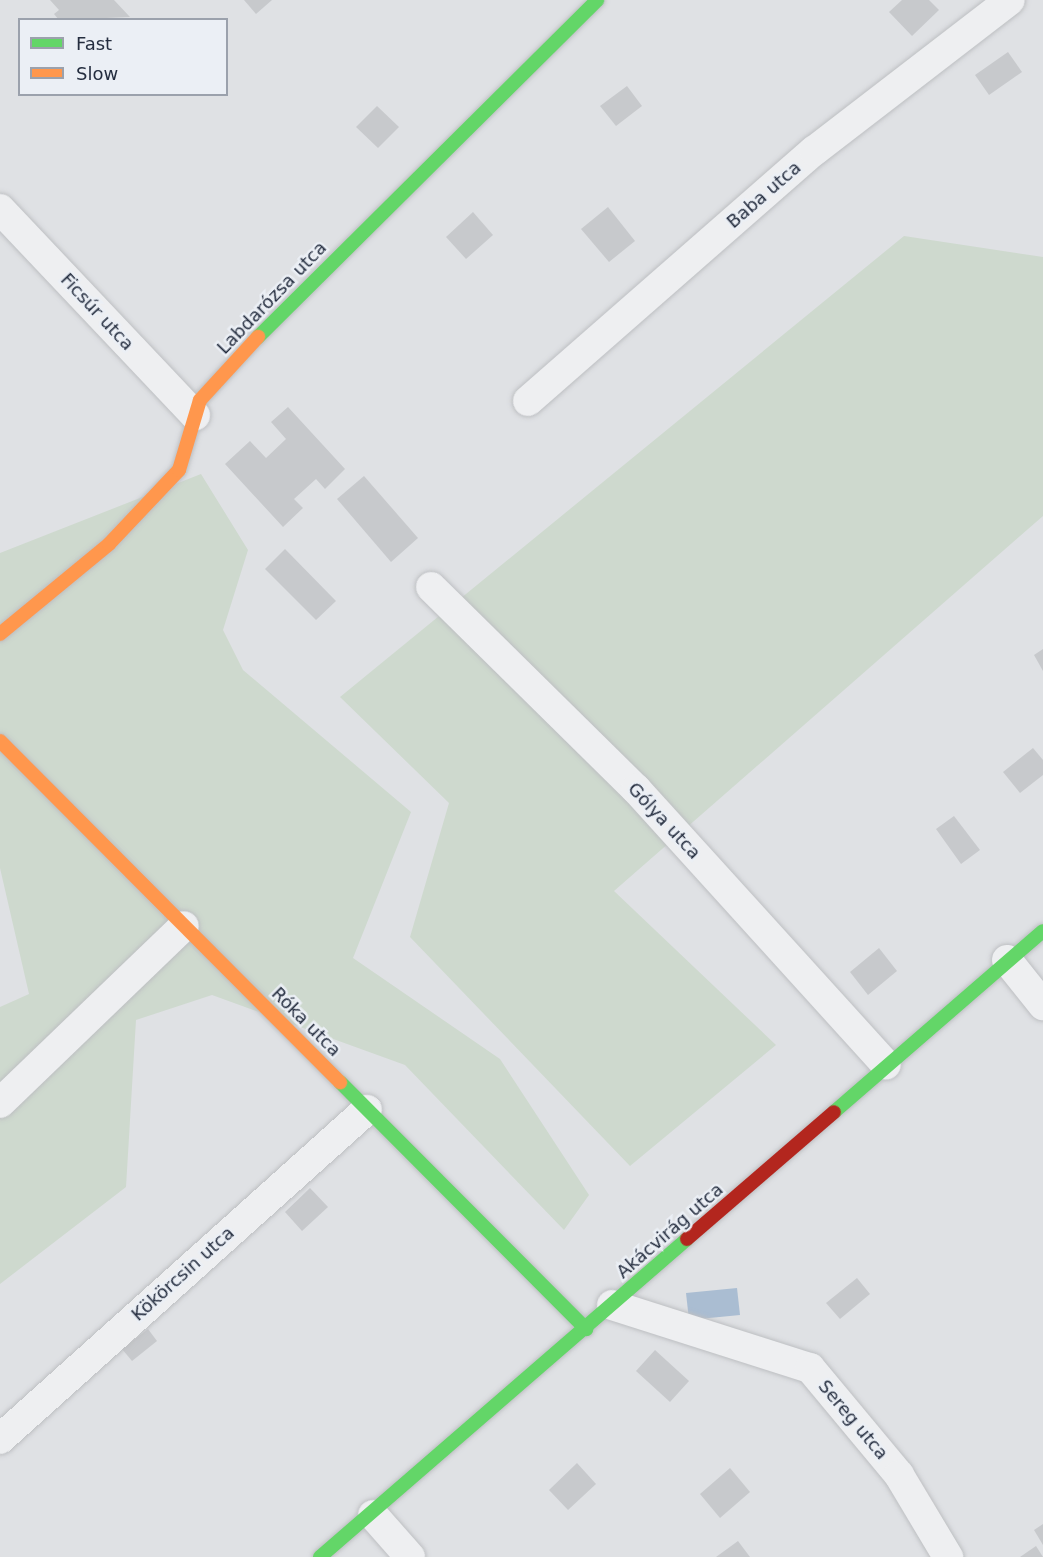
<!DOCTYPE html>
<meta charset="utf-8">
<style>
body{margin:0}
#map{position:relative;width:1043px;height:1557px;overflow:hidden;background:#dfe1e4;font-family:"DejaVu Sans",sans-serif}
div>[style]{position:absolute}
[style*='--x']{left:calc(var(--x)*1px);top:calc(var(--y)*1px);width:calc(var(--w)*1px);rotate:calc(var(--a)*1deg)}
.green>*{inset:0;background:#ced9ce}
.water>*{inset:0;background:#aabdd2}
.building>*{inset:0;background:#c7c9cc}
.roads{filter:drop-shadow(0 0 2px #bdbfc2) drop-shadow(0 0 2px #bdbfc2)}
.street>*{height:30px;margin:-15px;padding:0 15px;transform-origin:15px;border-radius:15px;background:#eeeff1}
.fast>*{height:14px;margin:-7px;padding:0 7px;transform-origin:7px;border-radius:7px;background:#63d668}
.slow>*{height:14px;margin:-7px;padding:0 7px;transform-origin:7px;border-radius:7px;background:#ff974d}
.jam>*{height:14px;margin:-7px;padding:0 7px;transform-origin:7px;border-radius:7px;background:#b3261e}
span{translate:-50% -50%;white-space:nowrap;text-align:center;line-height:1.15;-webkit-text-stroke:5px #ebeff5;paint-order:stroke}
.street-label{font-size:18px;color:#242d3f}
.legend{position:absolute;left:18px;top:18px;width:210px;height:78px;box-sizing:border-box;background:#ebeff5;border:2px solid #9ba1ac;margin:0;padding:8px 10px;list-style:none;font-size:18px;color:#242d3f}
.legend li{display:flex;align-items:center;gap:12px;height:30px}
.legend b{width:30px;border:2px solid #9ba1ac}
</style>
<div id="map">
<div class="green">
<i style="clip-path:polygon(904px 236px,1043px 257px,1043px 516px,614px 891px,776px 1045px,630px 1166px,410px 937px,449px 803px,340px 697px)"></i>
<i style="clip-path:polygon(201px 474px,248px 550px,223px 630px,243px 670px,411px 812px,353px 958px,500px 1059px,589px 1195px,564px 1230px,405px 1065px,212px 995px,136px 1020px,126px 1187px,0 1284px,0 1007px,29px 994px,0 868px,0 553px)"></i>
</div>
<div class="water">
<i style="clip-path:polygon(737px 1288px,740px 1315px,689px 1320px,686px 1293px)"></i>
</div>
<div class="building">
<i style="clip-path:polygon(50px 0,114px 0,130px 17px,59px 20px,54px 14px,59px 10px)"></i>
<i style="clip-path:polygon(244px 0,272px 0,256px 14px)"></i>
<i style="clip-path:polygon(902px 0,929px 0,939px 10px,912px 36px,889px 12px)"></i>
<i style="clip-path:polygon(1008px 52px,1022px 72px,989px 95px,975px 75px)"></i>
<i style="clip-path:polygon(627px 86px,642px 106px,616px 126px,600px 106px)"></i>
<i style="clip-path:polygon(377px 106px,399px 127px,378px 148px,356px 127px)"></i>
<i style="clip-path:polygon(608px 207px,635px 241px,609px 262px,581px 229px)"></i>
<i style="clip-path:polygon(473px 212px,493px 235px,466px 259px,446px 237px)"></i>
<i style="clip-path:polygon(288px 407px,345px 469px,325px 489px,316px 479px,294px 499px,303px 508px,283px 527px,225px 464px,250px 441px,266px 458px,286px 439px,271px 422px)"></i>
<i style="clip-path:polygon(364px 476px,418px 538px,391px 562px,337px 499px)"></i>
<i style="clip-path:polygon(285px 549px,336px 601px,316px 620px,265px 569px)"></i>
<i style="clip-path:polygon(1043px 649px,1043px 671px,1034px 655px)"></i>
<i style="clip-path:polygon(1033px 748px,1043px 760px,1043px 775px,1020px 793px,1003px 772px)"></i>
<i style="clip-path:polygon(954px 816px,980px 850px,961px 864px,936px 829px)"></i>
<i style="clip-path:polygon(879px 948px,897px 971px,868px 995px,850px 972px)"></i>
<i style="clip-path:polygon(310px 1188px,328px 1207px,302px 1231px,285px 1212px)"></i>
<i style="clip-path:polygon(857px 1278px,870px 1294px,840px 1319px,826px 1303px)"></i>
<i style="clip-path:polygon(148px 1329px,157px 1341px,132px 1361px,122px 1349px)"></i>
<i style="clip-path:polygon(655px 1350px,689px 1381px,670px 1402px,636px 1371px)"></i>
<i style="clip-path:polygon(577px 1463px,596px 1484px,568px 1510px,549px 1490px)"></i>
<i style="clip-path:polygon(730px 1468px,750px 1492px,720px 1518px,700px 1494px)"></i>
<i style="clip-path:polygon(1043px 1524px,1043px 1545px,1034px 1530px)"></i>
<i style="clip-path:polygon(738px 1541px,750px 1557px,716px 1557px)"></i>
<i style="clip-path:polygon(1036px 1546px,1043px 1557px,1020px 1557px)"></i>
</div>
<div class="roads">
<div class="street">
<i style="--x:0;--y:209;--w:284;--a:46.6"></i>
<i style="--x:528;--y:401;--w:380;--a:-41.2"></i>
<i style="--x:814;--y:151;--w:247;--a:-37.6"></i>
<i style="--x:431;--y:587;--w:288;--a:44.6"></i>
<i style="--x:636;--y:789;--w:372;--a:47.8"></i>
<i style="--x:1007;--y:960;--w:58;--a:51.3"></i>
<i style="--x:0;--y:1103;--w:255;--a:-43.9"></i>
<i style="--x:612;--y:1305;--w:208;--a:17.7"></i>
<i style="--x:810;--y:1368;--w:139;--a:50.2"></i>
<i style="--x:899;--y:1475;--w:96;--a:59.1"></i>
<i style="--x:0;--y:1439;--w:493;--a:-41.9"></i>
<i style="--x:373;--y:1515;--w:56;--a:48.6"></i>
</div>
<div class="fast">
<i style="--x:258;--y:337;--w:478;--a:-44.8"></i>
<i style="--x:340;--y:1082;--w:349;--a:45.1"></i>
<i style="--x:834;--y:1112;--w:276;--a:-40.9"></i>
<i style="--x:320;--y:1557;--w:486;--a:-40.9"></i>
</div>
<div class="slow">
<i style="--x:0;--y:634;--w:141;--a:-39.5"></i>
<i style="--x:109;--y:544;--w:102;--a:-46.6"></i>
<i style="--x:179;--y:470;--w:73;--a:-73.3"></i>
<i style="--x:200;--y:400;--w:86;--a:-47.4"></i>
<i style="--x:0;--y:741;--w:482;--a:45.1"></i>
</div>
<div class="jam">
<i style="--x:687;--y:1239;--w:194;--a:-40.8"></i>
</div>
</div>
<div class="street-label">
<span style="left:764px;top:195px;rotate:-41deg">Baba utca</span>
<span style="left:272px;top:298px;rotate:-46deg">Labdarózsa utca</span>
<span style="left:97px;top:312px;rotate:47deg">Ficsúr utca</span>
<span style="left:664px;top:821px;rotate:47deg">Gólya utca</span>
<span style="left:306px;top:1022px;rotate:45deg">Róka utca</span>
<span style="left:670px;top:1231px;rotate:-41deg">Akácvirág utca</span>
<span style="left:183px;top:1274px;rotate:-42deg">Kökörcsin utca</span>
<span style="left:853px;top:1420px;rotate:50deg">Sereg utca</span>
</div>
<ul class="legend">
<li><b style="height:8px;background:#63d668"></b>Fast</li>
<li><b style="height:8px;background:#ff974d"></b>Slow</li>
</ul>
</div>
